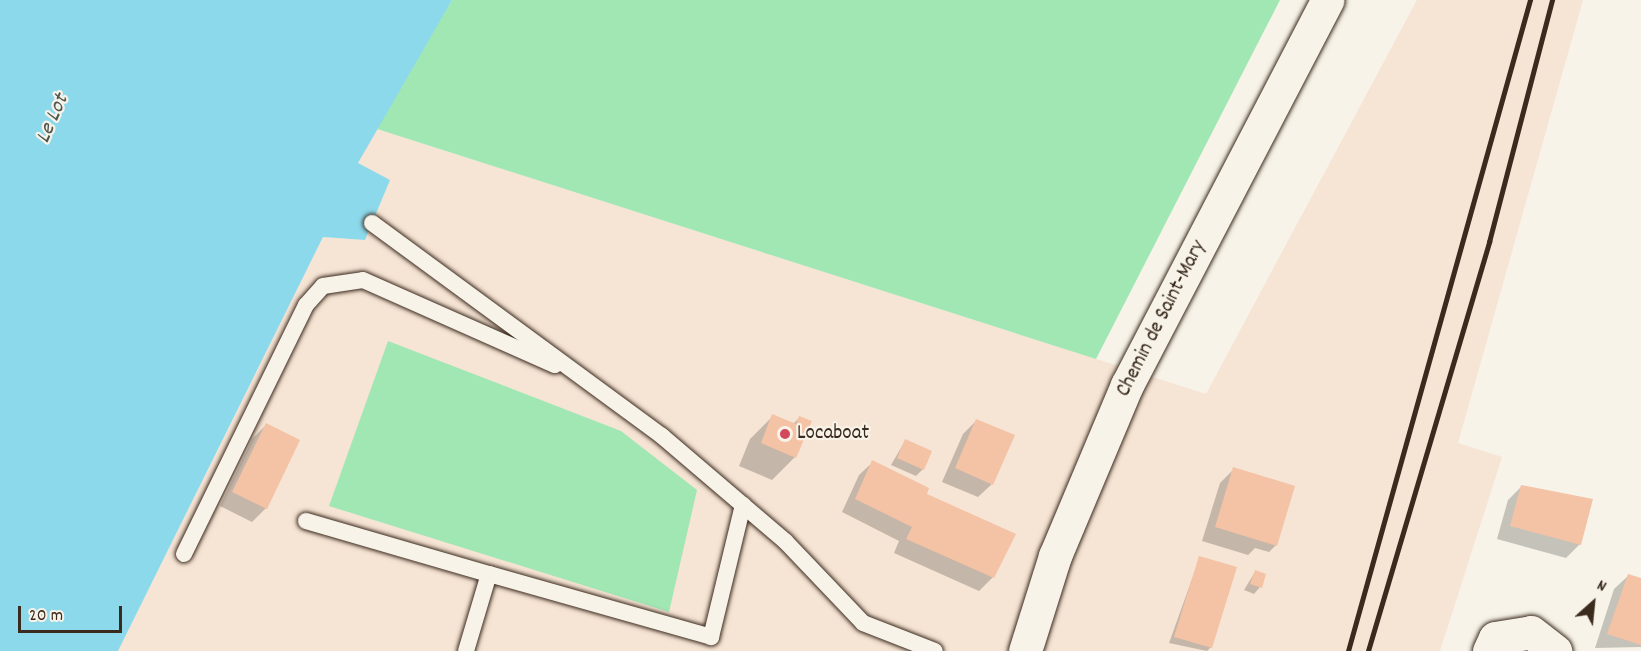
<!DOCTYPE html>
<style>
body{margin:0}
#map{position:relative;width:1641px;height:651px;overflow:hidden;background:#f7f3e8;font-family:Dekko,sans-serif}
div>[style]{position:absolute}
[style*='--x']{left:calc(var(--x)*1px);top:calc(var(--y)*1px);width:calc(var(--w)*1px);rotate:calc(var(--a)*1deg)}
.built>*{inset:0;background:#f6e4d4}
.green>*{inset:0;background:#a1e7b4}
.water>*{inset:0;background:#8cd9ec}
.shadow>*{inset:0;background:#0003}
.building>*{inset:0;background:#f4c2a5}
.roads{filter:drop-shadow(0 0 2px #3b2a1e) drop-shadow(0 0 2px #3b2a1e)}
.service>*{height:16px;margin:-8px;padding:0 8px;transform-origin:8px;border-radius:8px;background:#f7f3e8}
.minor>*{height:33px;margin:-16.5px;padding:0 16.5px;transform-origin:16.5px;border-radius:16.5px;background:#f7f3e8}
.rail>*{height:4.5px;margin:-2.25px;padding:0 2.25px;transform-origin:2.25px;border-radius:2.25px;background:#3b2a1e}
.dots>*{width:16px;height:16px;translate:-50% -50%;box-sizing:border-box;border:3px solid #f7f3e8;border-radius:50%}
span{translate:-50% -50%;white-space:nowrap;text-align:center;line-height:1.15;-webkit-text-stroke:4.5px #f7f3e8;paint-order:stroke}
.street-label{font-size:21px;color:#3b2a1e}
.poi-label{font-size:21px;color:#3b2a1e}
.left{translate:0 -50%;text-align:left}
.water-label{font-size:22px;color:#4f5652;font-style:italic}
.north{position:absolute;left:1563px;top:573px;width:60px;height:60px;-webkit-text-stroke:4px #f7f3e8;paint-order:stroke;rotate:27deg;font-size:16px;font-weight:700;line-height:24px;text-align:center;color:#3b2a1e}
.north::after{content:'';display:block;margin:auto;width:21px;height:27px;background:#3b2a1e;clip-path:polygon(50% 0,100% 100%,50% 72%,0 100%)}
.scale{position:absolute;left:18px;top:606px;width:104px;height:27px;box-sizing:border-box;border:3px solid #3b2a1e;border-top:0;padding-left:8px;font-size:18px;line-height:21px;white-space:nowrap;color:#3b2a1e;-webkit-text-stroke:4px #f7f3e8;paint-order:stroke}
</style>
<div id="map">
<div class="built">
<i style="clip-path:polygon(1417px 0,1583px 0,1458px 443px,1502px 457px,1440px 651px,118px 651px,323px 237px,365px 240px,389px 180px,358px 164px,374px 128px,1206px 394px)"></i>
</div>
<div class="green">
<i style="clip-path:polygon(452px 0,1280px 0,1096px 359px,374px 128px)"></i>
<i style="clip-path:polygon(388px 341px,621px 431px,697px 490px,669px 612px,329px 506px)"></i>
</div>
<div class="water">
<i style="clip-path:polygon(0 0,452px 0,358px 163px,390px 180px,365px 240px,323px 237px,118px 651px,0 651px)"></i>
</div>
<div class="shadow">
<i style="clip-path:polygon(773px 416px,793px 424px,799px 418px,795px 457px,772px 480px,739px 466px,750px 439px)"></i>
<i style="clip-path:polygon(977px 420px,992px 484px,978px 497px,942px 482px,963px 434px)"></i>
<i style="clip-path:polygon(266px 425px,266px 508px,252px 522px,220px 506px,253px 438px)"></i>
<i style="clip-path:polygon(905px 441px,923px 469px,916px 476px,891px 465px)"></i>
<i style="clip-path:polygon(873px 462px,926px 495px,993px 577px,979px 591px,894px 553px,899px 541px,842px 512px,859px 475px)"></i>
<i style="clip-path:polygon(1234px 469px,1276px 545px,1269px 552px,1255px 548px,1248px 555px,1202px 541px,1220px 483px)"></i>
<i style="clip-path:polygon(1522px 486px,1580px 544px,1566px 558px,1497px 539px,1508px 500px)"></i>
<i style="clip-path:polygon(1200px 557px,1211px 647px,1207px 651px,1169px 643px)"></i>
<i style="clip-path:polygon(1255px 572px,1260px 587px,1254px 594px,1244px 590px)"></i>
<i style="clip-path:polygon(1628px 576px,1641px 580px,1641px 647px,1595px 648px,1614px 589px)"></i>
</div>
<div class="building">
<i style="clip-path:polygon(772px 414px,796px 424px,799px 416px,812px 421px,796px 458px,761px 443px)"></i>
<i style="clip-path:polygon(976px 419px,1015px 435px,993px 485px,955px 468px)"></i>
<i style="clip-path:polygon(266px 423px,300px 440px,267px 509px,232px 492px)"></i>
<i style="clip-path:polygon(905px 439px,932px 451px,924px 470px,897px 458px)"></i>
<i style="clip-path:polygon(872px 460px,929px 488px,927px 494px,1016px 534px,994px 578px,906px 539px,912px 527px,855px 499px)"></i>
<i style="clip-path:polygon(1233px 467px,1295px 486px,1277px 546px,1215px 527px)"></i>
<i style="clip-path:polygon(1521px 485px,1593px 499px,1581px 545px,1510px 526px)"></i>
<i style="clip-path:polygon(1199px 556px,1237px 567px,1212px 648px,1174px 637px)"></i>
<i style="clip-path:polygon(1255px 570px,1266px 574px,1262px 588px,1250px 584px)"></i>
<i style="clip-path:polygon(1628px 574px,1641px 578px,1641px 645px,1607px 634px)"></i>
</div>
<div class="roads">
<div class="service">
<i style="--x:372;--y:223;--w:360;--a:36.3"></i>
<i style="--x:662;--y:436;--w:162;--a:40.5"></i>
<i style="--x:785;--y:541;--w:113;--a:46.4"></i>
<i style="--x:863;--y:623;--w:77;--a:21.3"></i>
<i style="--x:306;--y:521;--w:191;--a:16.2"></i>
<i style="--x:184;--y:554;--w:277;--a:-63.9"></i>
<i style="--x:306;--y:305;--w:25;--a:-48"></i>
<i style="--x:323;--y:286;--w:40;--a:-8.5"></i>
<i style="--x:363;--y:280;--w:210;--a:23.9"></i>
<i style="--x:466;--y:651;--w:80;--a:-73.4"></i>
<i style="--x:489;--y:574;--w:231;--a:15.8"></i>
<i style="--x:711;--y:637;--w:136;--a:-76.4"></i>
</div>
<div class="minor">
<i style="--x:1025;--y:651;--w:100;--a:-72.5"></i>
<i style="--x:1055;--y:556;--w:186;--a:-67.2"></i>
<i style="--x:1127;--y:385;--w:434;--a:-62.5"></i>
<i style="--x:1489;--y:651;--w:14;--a:-65"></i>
<i style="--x:1495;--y:638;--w:36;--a:-9"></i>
<i style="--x:1531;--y:632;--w:31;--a:38"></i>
</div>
</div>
<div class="rail">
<i style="--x:1348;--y:651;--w:676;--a:-74.38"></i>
<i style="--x:1368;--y:651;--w:427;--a:-73.5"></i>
<i style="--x:1489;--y:242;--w:250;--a:-75.4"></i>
</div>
<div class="dots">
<i style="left:785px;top:434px;background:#d1495b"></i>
</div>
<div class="street-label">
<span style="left:1162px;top:319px;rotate:-63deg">Chemin de Saint-Mary</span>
</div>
<div class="poi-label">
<span class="left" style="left:797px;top:434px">Locaboat</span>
</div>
<div class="water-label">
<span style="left:53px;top:119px;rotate:-66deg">Le Lot</span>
</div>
<div class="north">N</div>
<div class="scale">20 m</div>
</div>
